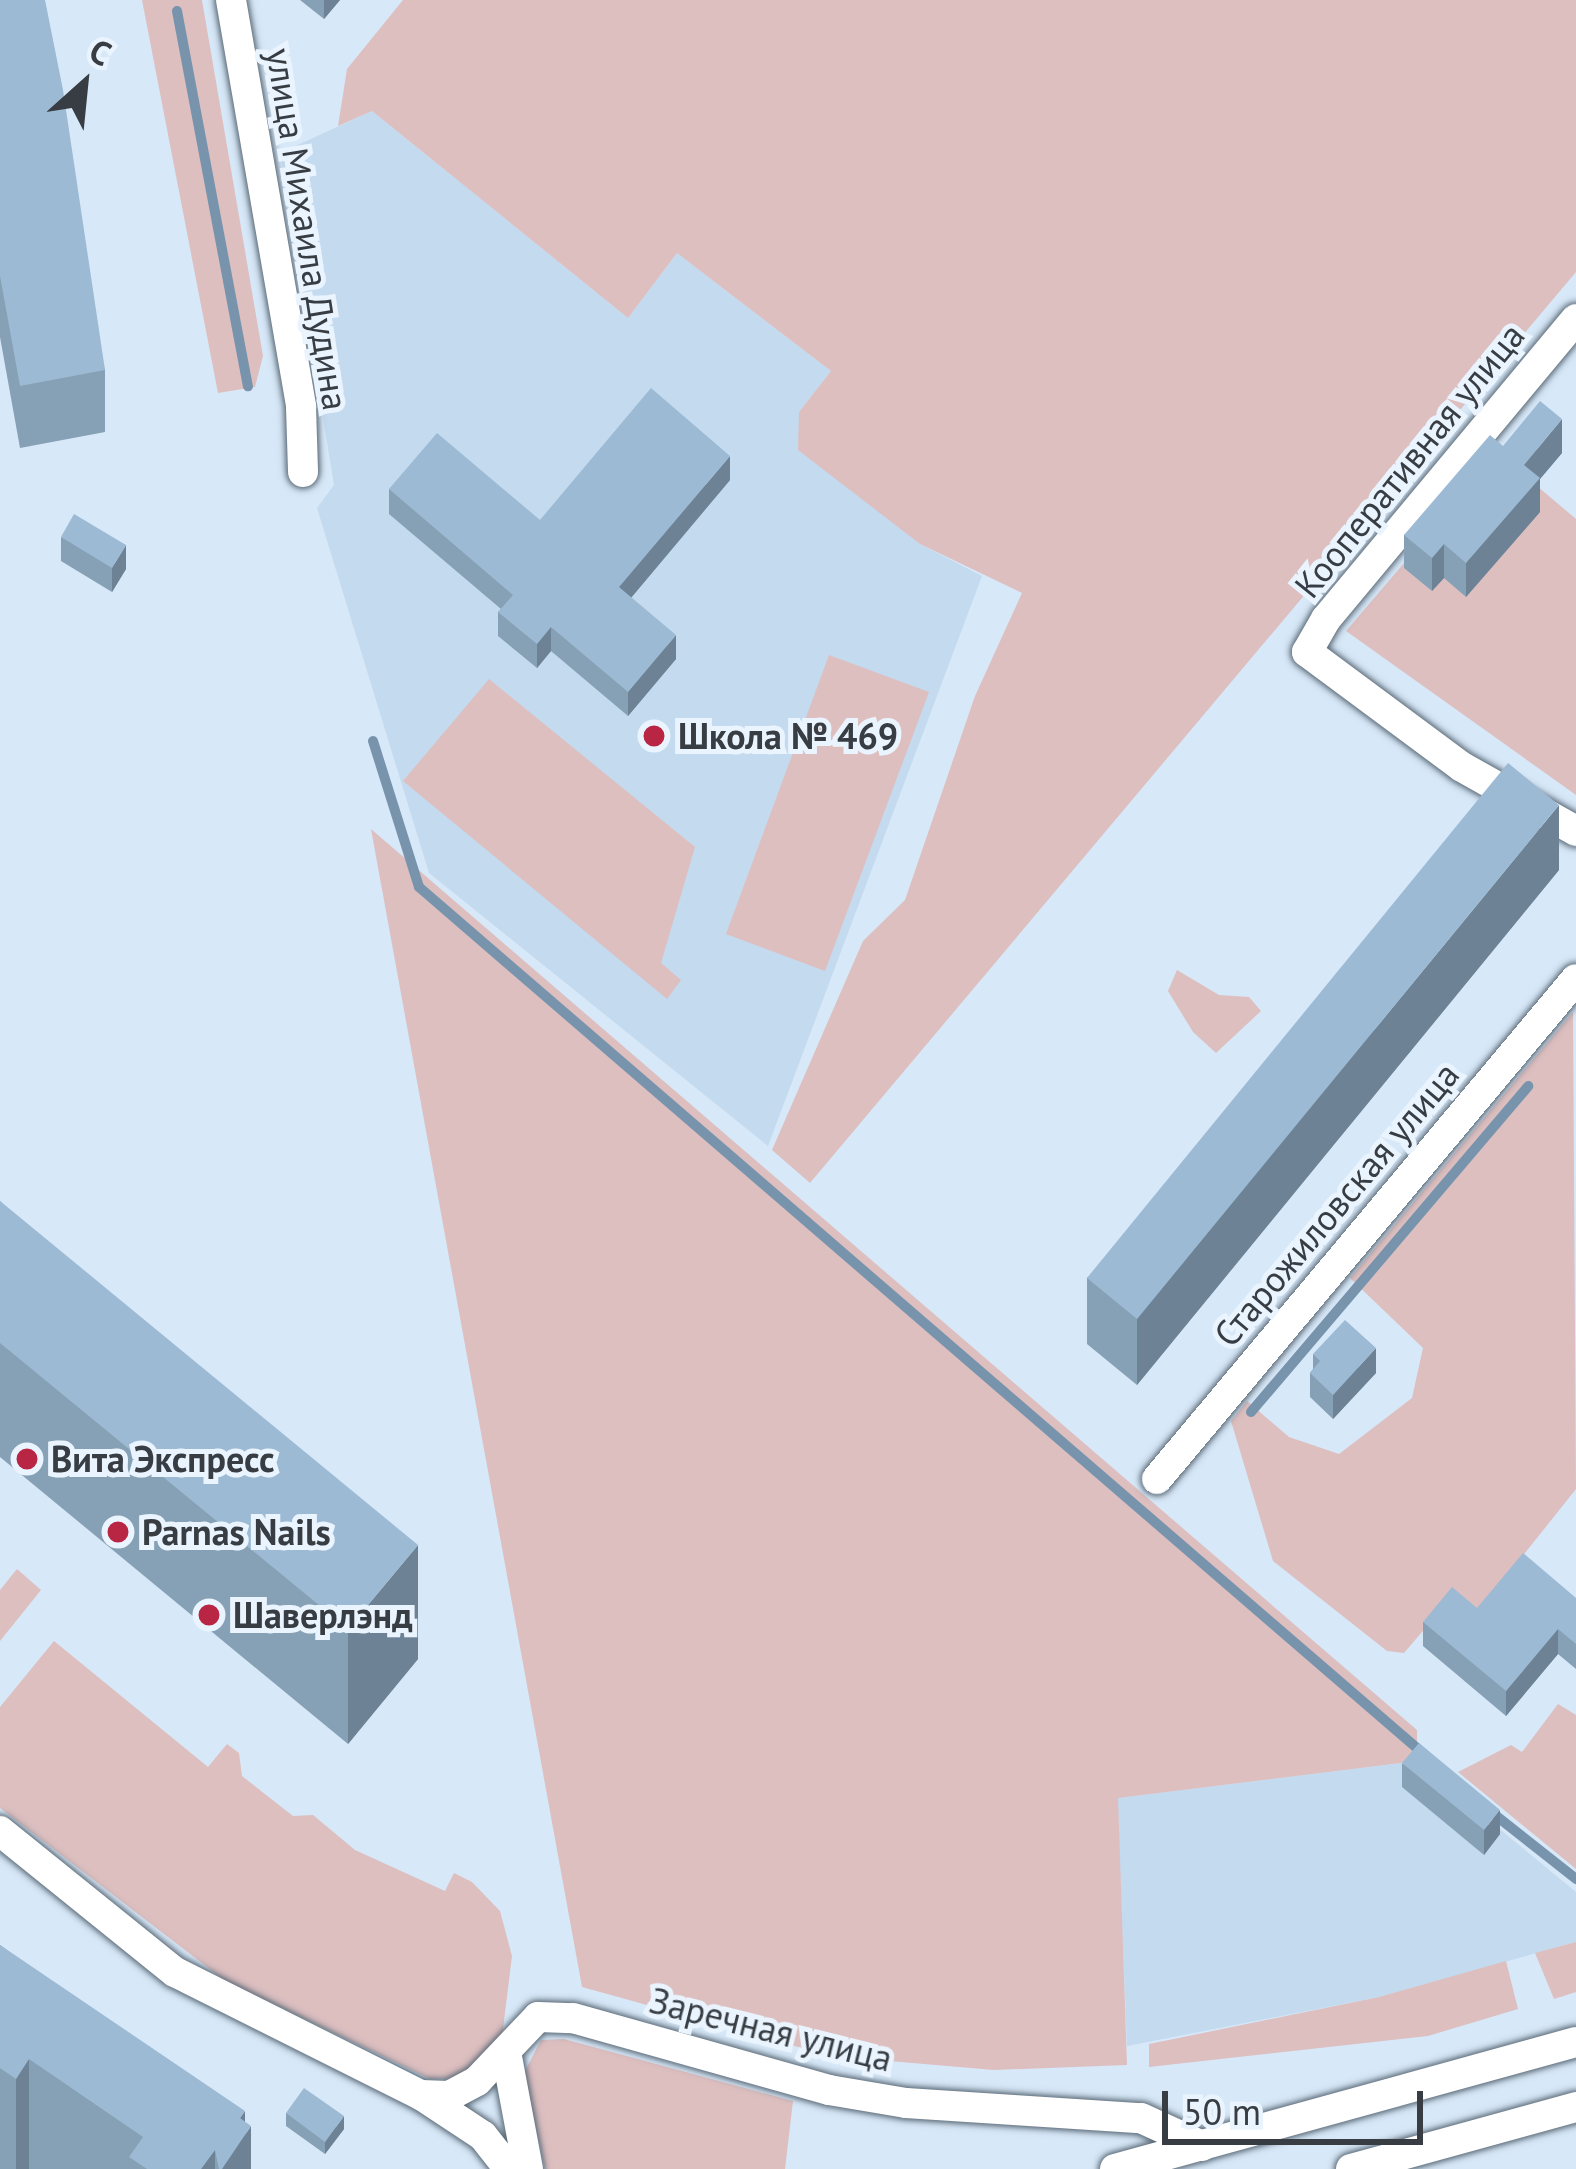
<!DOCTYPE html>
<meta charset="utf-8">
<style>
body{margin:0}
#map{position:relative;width:1576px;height:2169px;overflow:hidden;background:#d7e8f8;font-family:"PT Sans",sans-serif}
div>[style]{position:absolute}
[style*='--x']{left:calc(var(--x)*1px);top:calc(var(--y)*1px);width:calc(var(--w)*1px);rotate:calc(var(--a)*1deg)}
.built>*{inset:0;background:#c4daef}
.green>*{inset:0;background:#ddbfc0}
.stream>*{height:10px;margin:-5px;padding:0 5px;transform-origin:5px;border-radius:5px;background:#7894ad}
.roads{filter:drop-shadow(0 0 3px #5a6976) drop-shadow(0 0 3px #5a6976)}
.street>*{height:30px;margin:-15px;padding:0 15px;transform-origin:15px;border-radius:15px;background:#fff}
.wall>*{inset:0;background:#86a0b5}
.shaded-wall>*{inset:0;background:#6d8294}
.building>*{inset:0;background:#9cbad3}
.dots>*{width:33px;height:33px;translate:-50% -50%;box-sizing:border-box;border:6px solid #eaf4fe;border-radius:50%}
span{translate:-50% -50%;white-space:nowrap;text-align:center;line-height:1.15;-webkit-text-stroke:10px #eaf4fe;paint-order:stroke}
.street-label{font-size:36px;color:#373d43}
.poi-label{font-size:36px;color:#373d43;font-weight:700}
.left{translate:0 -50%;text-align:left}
.north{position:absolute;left:24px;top:24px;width:120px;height:120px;-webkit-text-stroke:9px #eaf4fe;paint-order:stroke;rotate:27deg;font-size:33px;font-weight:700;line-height:48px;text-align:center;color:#373d43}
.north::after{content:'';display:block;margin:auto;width:42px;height:54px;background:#373d43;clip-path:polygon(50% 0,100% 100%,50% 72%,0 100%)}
.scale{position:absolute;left:1162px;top:2091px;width:261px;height:54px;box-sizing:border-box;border:6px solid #373d43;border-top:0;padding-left:15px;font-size:36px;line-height:42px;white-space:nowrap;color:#373d43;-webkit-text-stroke:9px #eaf4fe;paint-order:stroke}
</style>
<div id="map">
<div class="built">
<i style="clip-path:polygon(372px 111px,628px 318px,677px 253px,831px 371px,799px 412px,920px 544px,982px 576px,768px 1146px,429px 873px,317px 508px,334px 485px,280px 153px)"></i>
<i style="clip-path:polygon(1417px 1761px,1576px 1892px,1576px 1942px,1379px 1997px,1127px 2046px,1117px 1798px)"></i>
</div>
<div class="green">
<i style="clip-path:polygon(142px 0,202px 0,263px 356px,255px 387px,218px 393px)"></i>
<i style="clip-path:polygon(403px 0,1576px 0,1576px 272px,810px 1183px,772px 1150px,863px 941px,905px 900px,975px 696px,1022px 593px,920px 544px,798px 450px,799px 412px,831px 371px,677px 253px,628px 318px,372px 111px,338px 126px,347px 69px)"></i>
<i style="clip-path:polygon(1498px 453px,1576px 519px,1576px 795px,1346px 631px)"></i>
<i style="clip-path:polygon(829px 655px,929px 692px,825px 971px,726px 934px)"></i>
<i style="clip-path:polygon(489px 679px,695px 847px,661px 963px,681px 980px,667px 999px,403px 781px)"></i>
<i style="clip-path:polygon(371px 829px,1417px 1730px,1417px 1761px,1118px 1798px,1127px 2065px,994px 2070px,831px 2056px,582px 1987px)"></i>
<i style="clip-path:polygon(1177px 970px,1219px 995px,1249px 997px,1261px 1011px,1216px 1053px,1193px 1032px,1168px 991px)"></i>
<i style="clip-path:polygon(1573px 1012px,1576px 1489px,1474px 1617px,1451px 1598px,1404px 1653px,1387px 1651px,1273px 1561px,1231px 1421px,1247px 1401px,1289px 1437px,1339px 1454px,1412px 1398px,1423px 1348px,1350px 1278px)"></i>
<i style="clip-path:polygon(17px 1569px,41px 1590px,0 1641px,0 1590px)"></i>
<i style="clip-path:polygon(54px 1641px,208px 1767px,227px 1744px,239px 1753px,242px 1776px,293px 1816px,313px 1815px,355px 1850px,445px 1891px,454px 1873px,472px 1882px,500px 1911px,512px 1956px,502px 2037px,461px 2078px,430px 2079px,224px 1980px,0 1808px,0 1707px)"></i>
<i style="clip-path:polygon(1558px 1704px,1576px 1715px,1576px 1869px,1458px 1772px,1511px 1745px,1522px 1752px)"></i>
<i style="clip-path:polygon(1576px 1942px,1576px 1992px,1554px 1999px,1535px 1953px)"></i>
<i style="clip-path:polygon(1506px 1961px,1518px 2009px,1428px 2036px,1149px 2067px,1149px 2044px,1379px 1997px)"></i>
<i style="clip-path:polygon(564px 2039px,793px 2101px,785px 2169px,545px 2169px,524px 2073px,541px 2040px)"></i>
</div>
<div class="stream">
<i style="--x:177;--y:11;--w:382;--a:79.3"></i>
<i style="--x:373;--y:741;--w:153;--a:72.5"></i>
<i style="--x:419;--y:887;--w:1330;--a:40.79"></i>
<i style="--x:1251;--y:1412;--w:428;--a:-49.6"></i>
<i style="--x:1490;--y:1811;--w:110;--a:38.3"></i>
</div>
<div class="roads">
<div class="street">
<i style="--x:231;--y:0;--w:413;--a:80.2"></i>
<i style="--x:301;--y:407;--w:65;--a:88.2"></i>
<i style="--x:1576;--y:319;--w:391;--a:129.8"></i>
<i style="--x:1326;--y:619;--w:38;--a:120"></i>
<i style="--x:1307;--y:652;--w:193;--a:36.6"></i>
<i style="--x:1462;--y:767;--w:131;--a:29.3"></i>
<i style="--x:1157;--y:1479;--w:652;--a:-50.04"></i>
<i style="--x:0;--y:1831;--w:225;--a:38.9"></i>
<i style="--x:175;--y:1972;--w:275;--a:26.6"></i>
<i style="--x:421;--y:2095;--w:74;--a:33.5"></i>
<i style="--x:483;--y:2136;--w:42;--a:51.8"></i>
<i style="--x:507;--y:2057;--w:114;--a:79.4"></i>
<i style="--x:421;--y:2095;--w:28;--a:2"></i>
<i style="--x:449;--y:2096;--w:32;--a:-28"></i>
<i style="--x:477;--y:2081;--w:88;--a:-46.4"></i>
<i style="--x:538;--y:2017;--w:35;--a:2"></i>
<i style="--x:573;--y:2018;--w:266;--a:15.7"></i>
<i style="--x:829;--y:2090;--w:78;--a:9.6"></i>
<i style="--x:906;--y:2103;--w:235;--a:3.7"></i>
<i style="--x:1141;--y:2118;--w:67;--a:24.7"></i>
<i style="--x:1115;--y:2169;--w:478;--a:-15.4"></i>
<i style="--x:1351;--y:2169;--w:233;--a:-15.4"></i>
</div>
</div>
<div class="wall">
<i style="clip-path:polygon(0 0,105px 370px,105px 432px,20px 448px,0 337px)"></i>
<i style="clip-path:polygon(300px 0,340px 0,324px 19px)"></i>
<i style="clip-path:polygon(1503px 446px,1562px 453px,1540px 479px,1540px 512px,1466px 597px,1444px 578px,1432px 591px,1404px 568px,1404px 535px)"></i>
<i style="clip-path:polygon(730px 480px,631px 598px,676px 659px,628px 716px,551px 651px,537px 668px,498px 636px,498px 612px,501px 609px,389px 514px,389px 489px,540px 520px)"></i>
<i style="clip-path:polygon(61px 537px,126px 569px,112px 592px,61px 561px)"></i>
<i style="clip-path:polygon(1559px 870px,1137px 1385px,1087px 1344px,1087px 1278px)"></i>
<i style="clip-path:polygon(0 1201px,418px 1659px,348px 1744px,0 1457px)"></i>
<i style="clip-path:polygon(1313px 1354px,1376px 1373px,1333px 1419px,1310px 1397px,1310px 1373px,1313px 1369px)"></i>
<i style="clip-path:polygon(1576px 1598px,1576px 1669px,1558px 1654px,1506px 1716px,1423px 1646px,1423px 1622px,1477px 1608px)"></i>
<i style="clip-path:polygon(1402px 1763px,1500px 1834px,1484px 1855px,1402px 1787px)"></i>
<i style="clip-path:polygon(0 1945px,245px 2122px,251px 2169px,0 2169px)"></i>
<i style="clip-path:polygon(286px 2113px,344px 2129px,325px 2154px,286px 2126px)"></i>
</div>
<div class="shaded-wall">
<i style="clip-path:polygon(324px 0,340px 0,324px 19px)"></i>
<i style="clip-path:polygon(1562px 419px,1562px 453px,1540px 479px,1540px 512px,1466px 597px,1466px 563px,1524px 465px)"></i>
<i style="clip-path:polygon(730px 456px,730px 480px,619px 612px,619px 587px)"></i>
<i style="clip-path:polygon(1444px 544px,1444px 578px,1432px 591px,1432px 558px)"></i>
<i style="clip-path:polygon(126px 545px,126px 569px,112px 592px,112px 568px)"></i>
<i style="clip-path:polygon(551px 627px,551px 651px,537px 668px,537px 644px)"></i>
<i style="clip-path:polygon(676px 635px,676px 659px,628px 716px,628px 692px)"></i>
<i style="clip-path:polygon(1559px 805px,1559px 870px,1137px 1385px,1137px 1319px)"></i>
<i style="clip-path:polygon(1376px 1348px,1376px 1373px,1333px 1419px,1333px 1395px)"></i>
<i style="clip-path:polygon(418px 1545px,418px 1659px,348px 1744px,348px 1629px)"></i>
<i style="clip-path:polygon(1558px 1629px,1558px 1654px,1506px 1716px,1506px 1691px)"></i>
<i style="clip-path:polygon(1500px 1810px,1500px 1834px,1484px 1855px,1484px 1830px)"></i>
<i style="clip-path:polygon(29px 2059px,29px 2169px,16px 2169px,16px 2079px)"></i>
<i style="clip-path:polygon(245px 2111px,245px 2135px,251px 2126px,251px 2169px,222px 2169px,240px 2118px)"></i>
<i style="clip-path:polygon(344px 2116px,344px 2129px,325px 2154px,325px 2142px)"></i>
<i style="clip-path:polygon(215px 2150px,215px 2169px,201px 2169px)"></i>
</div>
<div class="building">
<i style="clip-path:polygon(0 0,45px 0,63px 90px,105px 370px,20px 386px,0 276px)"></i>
<i style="clip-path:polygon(651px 388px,730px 456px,619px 587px,676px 635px,628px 692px,551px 627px,537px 644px,498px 612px,513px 595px,389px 489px,437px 433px,540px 520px)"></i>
<i style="clip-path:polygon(1540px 401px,1562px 419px,1524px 465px,1540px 478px,1466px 563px,1444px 544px,1432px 558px,1404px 535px,1490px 435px,1503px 446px)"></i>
<i style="clip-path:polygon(74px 514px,126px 545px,112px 568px,61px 537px)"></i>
<i style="clip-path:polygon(1508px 763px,1559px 805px,1137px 1319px,1087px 1278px)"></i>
<i style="clip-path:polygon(0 1201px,418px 1545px,348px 1629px,0 1343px)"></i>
<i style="clip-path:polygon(1345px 1320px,1376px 1348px,1333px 1395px,1310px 1373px,1320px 1361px,1313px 1354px)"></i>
<i style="clip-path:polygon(1523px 1553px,1576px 1598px,1576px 1644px,1558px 1629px,1506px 1691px,1423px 1622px,1452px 1587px,1477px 1608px)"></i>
<i style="clip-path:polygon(1419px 1743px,1500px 1810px,1484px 1830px,1402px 1763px)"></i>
<i style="clip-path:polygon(0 1945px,245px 2111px,240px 2118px,251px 2126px,222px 2169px,219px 2169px,215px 2150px,201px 2169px,147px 2169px,129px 2157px,143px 2137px,29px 2059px,16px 2079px,0 2068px)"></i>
<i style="clip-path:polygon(304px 2088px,344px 2116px,325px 2142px,286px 2113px)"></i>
</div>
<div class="dots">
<i style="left:654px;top:736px;background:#b82644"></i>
<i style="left:27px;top:1459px;background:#b82644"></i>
<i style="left:118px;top:1532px;background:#b82644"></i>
<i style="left:209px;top:1615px;background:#b82644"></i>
</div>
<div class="street-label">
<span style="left:308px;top:229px;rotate:81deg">улица Михаила Дудина</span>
<span style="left:1409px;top:460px;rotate:-51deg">Кооперативная улица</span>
<span style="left:1336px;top:1204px;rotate:-50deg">Старожиловская улица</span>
<span style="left:771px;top:2029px;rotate:14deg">Заречная улица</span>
</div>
<div class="poi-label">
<span class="left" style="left:678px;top:736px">Школа № 469</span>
<span class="left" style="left:51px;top:1459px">Вита Экспресс</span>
<span class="left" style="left:142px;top:1532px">Parnas Nails</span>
<span class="left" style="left:233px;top:1615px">Шаверлэнд</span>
</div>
<div class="north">С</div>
<div class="scale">50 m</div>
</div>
